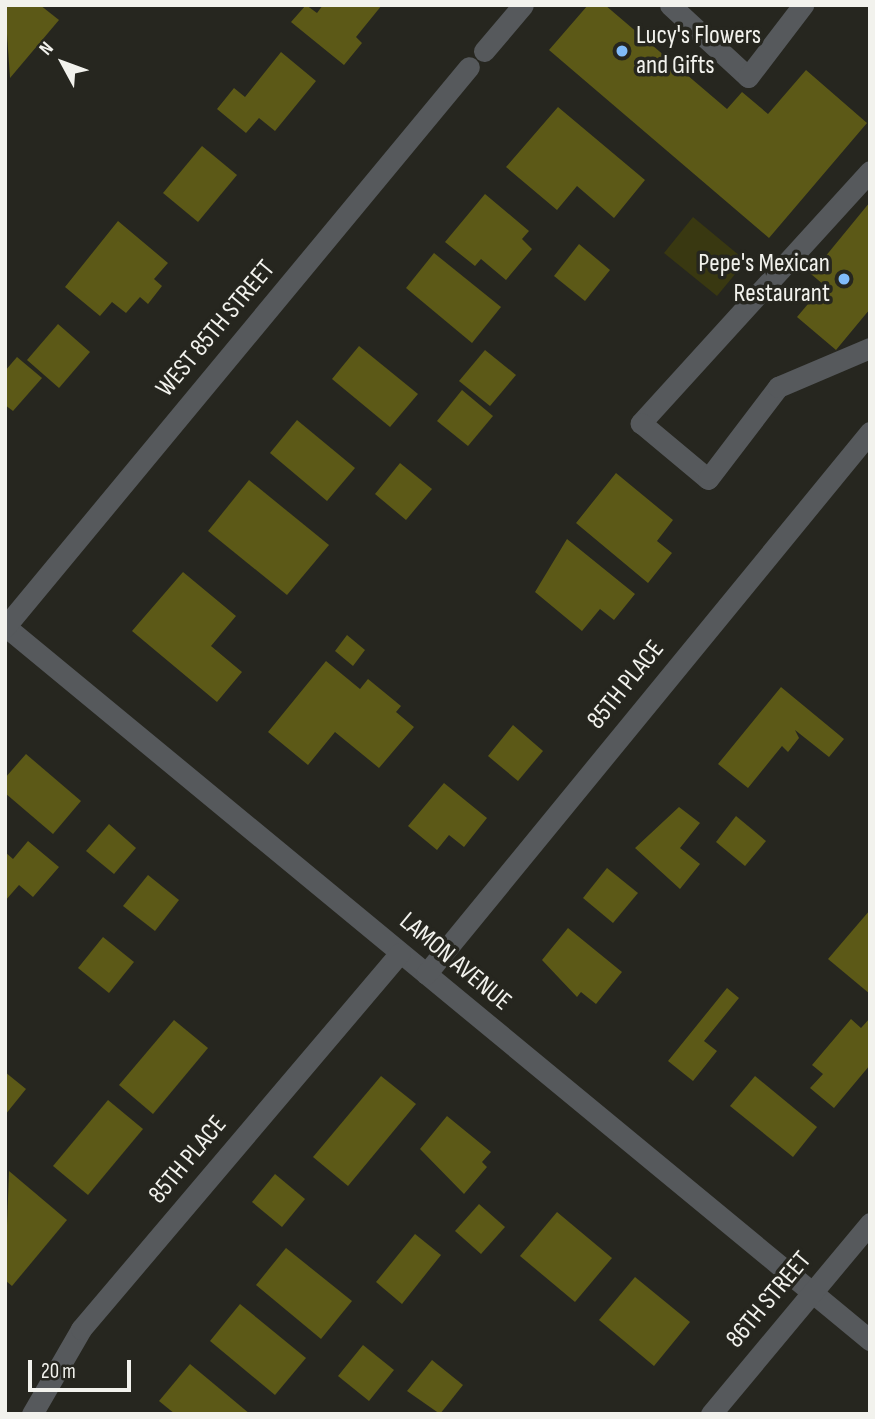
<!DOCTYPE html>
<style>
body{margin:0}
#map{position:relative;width:875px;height:1419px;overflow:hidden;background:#26261f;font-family:"Sofia Sans Condensed",sans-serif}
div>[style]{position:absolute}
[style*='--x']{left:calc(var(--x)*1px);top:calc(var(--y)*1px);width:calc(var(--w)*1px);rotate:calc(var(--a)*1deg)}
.green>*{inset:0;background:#393811}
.building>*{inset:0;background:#5c5917}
.minor>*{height:21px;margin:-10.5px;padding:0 10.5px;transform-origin:10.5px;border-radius:10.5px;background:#56595c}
.dots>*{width:19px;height:19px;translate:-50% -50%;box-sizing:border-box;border:4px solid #26261f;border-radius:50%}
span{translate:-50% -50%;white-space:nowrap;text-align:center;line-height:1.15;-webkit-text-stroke:7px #26261f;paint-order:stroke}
.poi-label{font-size:26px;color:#f2f2ed}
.left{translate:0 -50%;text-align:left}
.right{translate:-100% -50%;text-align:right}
.street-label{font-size:26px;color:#f2f2ed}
.frame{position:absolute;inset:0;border:7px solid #f2f2ed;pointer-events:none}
.north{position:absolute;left:28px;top:28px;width:70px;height:70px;-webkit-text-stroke:5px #26261f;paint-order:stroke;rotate:311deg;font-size:19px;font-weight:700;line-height:28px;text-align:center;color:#f2f2ed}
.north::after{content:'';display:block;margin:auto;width:24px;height:32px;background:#f2f2ed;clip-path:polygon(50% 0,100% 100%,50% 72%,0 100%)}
.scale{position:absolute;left:28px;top:1360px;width:103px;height:32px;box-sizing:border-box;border:4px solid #f2f2ed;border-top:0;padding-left:9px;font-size:21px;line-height:24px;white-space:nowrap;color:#f2f2ed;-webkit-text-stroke:5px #26261f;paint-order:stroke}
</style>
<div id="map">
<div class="green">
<i style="clip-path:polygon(693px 217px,746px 261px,717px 296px,664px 253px)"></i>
</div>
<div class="building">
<i style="clip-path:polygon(5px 5px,40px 5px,59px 20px,10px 78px)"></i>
<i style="clip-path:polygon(306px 5px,317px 13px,323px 5px,382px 5px,356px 37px,362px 43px,344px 65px,291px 22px)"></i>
<i style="clip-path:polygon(588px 5px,605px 5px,727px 109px,742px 92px,768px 114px,806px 70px,867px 123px,769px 238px,549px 50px)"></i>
<i style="clip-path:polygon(281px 52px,316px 81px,275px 131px,259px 118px,246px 133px,217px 109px,234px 88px,245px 97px)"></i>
<i style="clip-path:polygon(558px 107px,645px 180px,614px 218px,577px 186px,557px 210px,506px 167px)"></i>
<i style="clip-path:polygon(202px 146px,237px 175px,198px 222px,163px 193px)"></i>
<i style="clip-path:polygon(485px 194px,529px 231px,522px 239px,532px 249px,506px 280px,481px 259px,475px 266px,445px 242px)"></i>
<i style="clip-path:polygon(870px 202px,870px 309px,836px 350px,797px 317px,824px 285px,811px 274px)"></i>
<i style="clip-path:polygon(118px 221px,168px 263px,154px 279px,162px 286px,148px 304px,140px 297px,126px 313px,112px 302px,100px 316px,65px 287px)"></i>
<i style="clip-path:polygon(579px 244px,610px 270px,585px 301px,554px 276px)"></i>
<i style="clip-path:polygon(434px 253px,501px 307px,472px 343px,406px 288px)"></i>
<i style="clip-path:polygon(58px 324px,90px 352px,59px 388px,27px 360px)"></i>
<i style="clip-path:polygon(359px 346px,418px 394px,390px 427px,332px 379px)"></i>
<i style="clip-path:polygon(485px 350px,516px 375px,490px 406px,459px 381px)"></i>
<i style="clip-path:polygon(17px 357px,42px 378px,13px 411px,5px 405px,5px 371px)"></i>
<i style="clip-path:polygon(462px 390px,493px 416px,468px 446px,437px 421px)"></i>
<i style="clip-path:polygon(297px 420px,355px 468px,327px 501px,270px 453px)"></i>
<i style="clip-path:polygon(400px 463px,432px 489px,406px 520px,375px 494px)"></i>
<i style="clip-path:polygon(616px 473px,673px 520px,657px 541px,672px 553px,648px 583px,576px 523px)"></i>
<i style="clip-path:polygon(249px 480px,329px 545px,287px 595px,208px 531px)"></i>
<i style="clip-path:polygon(567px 539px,635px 594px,614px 620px,600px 609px,582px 631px,535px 592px)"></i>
<i style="clip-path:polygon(183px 572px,236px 616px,211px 646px,242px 672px,217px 702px,132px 631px)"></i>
<i style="clip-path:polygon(347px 635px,365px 650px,353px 666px,335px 651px)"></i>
<i style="clip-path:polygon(326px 661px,360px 689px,368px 679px,401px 706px,396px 712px,414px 727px,379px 768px,335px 732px,308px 765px,268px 732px)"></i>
<i style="clip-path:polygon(781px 687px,844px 739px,829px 757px,795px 730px,799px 738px,788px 752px,782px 746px,748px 788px,718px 764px)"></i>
<i style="clip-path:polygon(513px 725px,543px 751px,518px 781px,488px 756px)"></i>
<i style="clip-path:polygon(26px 754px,81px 801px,53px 834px,5px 793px,5px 778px)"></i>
<i style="clip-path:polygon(444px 783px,487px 818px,464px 847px,449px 835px,437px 850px,408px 826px)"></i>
<i style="clip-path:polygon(679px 807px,700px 823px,680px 848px,700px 864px,680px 889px,635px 848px)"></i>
<i style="clip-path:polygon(736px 816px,766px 841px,745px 866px,716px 842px)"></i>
<i style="clip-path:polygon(109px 824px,136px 848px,114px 874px,86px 851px)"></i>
<i style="clip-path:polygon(28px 841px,59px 867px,33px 897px,19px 885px,5px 901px,5px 852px,13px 859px)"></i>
<i style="clip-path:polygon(607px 868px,638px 893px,613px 923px,583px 898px)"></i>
<i style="clip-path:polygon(148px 875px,179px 900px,155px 931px,123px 906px)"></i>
<i style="clip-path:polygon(870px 910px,870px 994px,828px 959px)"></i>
<i style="clip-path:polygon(568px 928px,622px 972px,596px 1004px,581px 992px,577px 997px,542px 960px)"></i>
<i style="clip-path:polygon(103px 937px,134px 962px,109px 993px,78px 968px)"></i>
<i style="clip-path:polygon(727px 988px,739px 998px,704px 1041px,717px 1051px,693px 1081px,668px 1061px)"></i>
<i style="clip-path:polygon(870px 1018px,870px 1065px,834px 1108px,810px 1088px,823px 1074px,812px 1065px,851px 1019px,861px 1028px)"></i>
<i style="clip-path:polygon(174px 1020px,208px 1048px,153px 1114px,119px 1085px)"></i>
<i style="clip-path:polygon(5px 1072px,26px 1089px,5px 1115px)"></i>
<i style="clip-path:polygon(381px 1076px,416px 1104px,348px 1186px,313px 1157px)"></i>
<i style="clip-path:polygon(755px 1076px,817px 1127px,793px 1157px,730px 1106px)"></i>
<i style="clip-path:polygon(108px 1100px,143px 1129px,88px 1195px,53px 1166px)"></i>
<i style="clip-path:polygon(447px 1116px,491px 1152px,482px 1162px,487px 1167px,464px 1194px,420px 1149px)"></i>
<i style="clip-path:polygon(9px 1171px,67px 1220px,12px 1286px,5px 1280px)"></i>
<i style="clip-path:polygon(275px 1174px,305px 1199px,282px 1227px,252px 1202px)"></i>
<i style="clip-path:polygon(479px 1204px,505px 1227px,481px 1254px,455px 1231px)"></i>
<i style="clip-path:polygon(557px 1212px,612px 1258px,575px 1302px,520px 1256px)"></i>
<i style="clip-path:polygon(415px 1234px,441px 1255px,402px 1304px,376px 1282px)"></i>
<i style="clip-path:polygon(286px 1248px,352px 1301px,321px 1339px,256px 1285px)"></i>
<i style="clip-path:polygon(635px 1277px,690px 1322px,654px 1366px,599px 1320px)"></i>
<i style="clip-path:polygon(240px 1304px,306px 1358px,275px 1395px,210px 1341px)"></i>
<i style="clip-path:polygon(363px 1345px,394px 1370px,369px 1401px,338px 1376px)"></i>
<i style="clip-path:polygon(432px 1360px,463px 1385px,440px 1414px,407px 1391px)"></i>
<i style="clip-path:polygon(190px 1364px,250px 1414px,175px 1414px,159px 1401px)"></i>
</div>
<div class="minor">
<i style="--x:670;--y:5;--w:106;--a:42.7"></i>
<i style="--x:748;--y:77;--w:91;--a:-52.6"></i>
<i style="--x:484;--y:51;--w:60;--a:-49.7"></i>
<i style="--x:870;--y:171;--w:341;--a:132.3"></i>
<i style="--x:641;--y:423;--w:87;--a:39.9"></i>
<i style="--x:708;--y:479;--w:116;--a:-52.7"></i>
<i style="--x:778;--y:387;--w:100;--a:-23"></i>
<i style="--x:5;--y:626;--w:1122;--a:39.54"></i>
<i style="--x:5;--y:627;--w:727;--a:-50.36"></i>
<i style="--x:426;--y:974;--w:701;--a:-50.68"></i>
<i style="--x:32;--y:1414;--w:98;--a:-60"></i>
<i style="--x:81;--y:1329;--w:493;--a:-49.7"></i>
<i style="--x:711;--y:1414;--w:249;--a:-50.2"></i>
</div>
<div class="dots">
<i style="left:622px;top:51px;background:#81bcfa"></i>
<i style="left:844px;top:279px;background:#81bcfa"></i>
</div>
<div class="poi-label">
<span class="left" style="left:636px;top:51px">Lucy's Flowers<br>and Gifts</span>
<span class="right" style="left:830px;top:279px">Pepe's Mexican<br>Restaurant</span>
</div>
<div class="street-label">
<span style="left:216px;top:329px;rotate:-50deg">WEST 85TH STREET</span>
<span style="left:626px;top:685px;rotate:-51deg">85TH PLACE</span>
<span style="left:455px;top:962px;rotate:40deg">LAMON AVENUE</span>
<span style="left:188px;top:1160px;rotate:-50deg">85TH PLACE</span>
<span style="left:769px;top:1300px;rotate:-50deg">86TH STREET</span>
</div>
<div class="frame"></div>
<div class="north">N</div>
<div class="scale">20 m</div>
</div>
